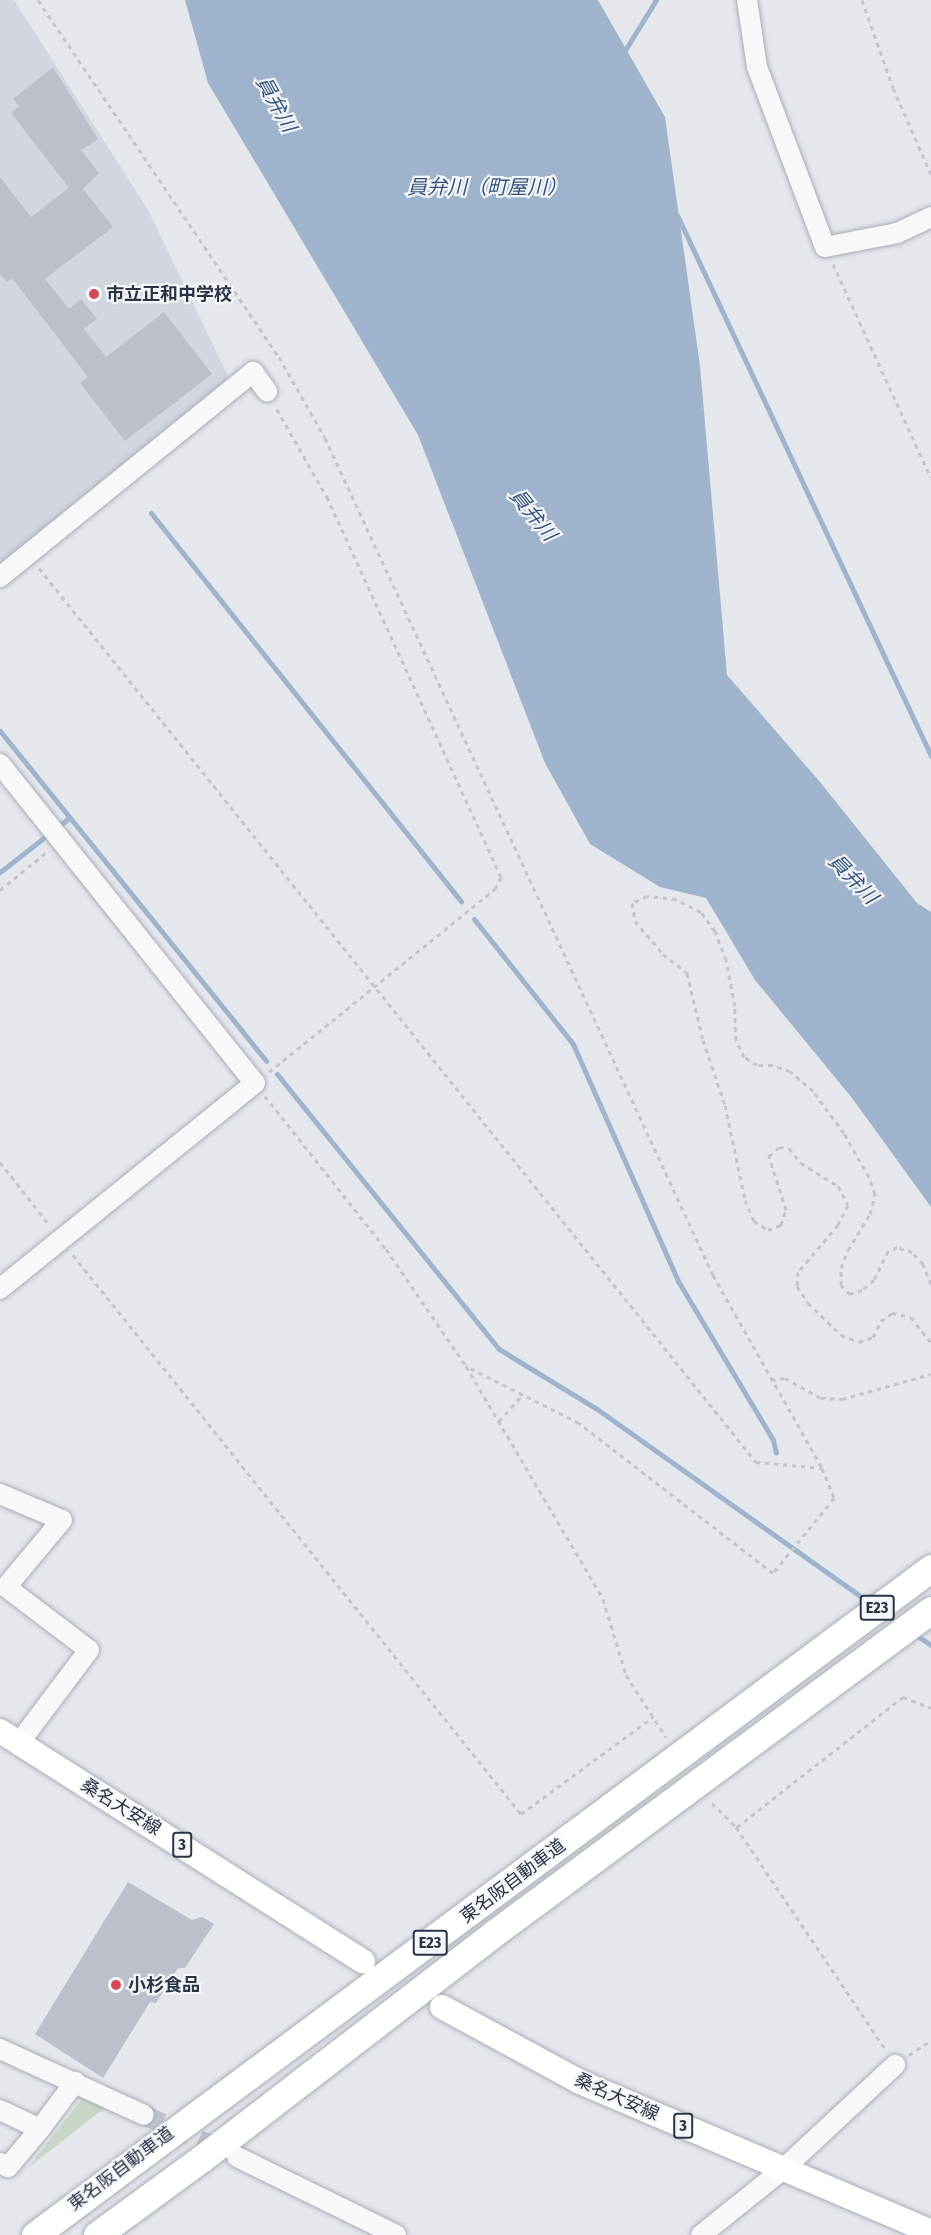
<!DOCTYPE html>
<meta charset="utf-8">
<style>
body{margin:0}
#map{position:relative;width:931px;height:2235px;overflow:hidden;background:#e4e7ec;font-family:"Fira Sans Condensed","Noto Sans JP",sans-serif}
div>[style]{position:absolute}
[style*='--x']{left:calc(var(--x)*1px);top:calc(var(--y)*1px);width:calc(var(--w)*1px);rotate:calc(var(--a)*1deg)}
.built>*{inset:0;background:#d2d6de}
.green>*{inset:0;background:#c9d6c5}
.water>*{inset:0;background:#9fb4cc}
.stream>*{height:5px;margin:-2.5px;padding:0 2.5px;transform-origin:2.5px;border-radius:2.5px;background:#9fb4cc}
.building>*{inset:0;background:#bbc0ca}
.minor-tunnel>*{height:20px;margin-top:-10px;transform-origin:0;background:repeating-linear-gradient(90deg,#bfc3cb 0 20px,transparent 0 30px)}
.path>*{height:3px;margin-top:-1.5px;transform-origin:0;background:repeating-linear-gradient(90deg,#c2c5cb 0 4.5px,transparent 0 9px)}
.roads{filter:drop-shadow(0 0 2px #a9aeb7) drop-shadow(0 0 2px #a9aeb7)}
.minor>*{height:20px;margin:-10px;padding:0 10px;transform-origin:10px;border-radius:10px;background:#f7f8fa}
.major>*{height:24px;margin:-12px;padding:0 12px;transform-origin:12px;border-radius:12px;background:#fff}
.highway>*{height:27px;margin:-13.5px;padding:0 13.5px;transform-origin:13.5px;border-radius:13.5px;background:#fff}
.dots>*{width:16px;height:16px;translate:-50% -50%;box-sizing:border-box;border:3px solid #f4f6f9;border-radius:50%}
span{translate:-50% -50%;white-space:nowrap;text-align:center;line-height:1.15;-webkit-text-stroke:4.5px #f4f6f9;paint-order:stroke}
.shield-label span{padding:2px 4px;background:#f4f6f9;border:2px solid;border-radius:4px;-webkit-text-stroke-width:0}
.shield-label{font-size:16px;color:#2b3445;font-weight:700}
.poi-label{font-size:18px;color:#2b3445;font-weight:700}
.left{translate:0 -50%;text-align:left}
.street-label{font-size:18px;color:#2b3445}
.water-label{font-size:20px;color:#34527a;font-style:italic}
</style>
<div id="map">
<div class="built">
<i style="clip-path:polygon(0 0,14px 0,148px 210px,229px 378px,0 564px)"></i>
</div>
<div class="green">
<i style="clip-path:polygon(85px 2095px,108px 2105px,28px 2168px)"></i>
</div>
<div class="water">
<i style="clip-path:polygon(185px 0,598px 0,665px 117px,700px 366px,727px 675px,820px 782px,917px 903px,931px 912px,931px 1207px,852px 1098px,755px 980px,706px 898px,660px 887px,590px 844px,545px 763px,418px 435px,208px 83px)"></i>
</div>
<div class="stream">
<i style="--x:622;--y:55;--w:65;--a:-58.3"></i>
<i style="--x:677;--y:215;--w:598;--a:64.85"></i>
<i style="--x:151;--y:513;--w:497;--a:51.4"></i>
<i style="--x:0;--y:731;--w:424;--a:51.1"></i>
<i style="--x:0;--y:872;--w:88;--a:-38"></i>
<i style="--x:474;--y:919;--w:159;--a:51.6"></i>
<i style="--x:573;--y:1044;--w:259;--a:66.1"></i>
<i style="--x:678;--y:1281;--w:185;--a:59.1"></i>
<i style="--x:773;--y:1440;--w:13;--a:77"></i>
<i style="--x:277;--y:1074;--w:353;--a:51.1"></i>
<i style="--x:499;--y:1349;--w:115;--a:31.5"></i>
<i style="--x:597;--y:1409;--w:336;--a:35.4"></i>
<i style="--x:913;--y:1633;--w:22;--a:34"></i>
</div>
<div class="building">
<i style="clip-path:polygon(53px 67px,98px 139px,81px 150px,99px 173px,83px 189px,113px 227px,45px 279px,69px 309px,81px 299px,97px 319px,84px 329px,106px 357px,164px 312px,212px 374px,125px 441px,80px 383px,88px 377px,12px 278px,7px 282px,0 274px,0 177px,31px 217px,69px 188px,11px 113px,19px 106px,13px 99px)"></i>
<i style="clip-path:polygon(128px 1882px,192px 1920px,202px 1917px,214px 1924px,185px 1968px,178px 1968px,156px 2003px,150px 2002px,103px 2078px,35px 2034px)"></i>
</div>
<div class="minor-tunnel">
<i style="--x:144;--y:2115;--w:90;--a:24.3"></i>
</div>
<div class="path">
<i style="--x:38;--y:0;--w:431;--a:56"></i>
<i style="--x:279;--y:357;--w:93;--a:60.4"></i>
<i style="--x:325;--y:438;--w:923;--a:65.13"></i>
<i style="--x:713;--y:1275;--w:222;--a:60.5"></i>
<i style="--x:822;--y:1468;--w:32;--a:68"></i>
<i style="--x:834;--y:1498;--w:97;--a:129.1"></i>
<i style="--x:773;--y:1573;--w:245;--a:-142.3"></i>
<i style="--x:579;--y:1423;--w:127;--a:-153.2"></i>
<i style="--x:862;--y:0;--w:93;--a:70.6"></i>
<i style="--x:893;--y:88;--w:94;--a:66.2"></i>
<i style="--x:833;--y:264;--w:235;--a:65.4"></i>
<i style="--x:39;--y:568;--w:1146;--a:51.27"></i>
<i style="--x:756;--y:1462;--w:66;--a:5.2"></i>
<i style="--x:0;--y:890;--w:62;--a:-39.1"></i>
<i style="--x:269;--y:1072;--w:291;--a:-39"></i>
<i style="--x:495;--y:889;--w:13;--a:-63"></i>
<i style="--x:501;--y:877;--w:416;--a:-114.6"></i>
<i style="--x:328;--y:499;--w:107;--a:-119.7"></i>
<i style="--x:265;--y:1096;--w:195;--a:51.7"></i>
<i style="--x:386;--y:1249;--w:142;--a:55.6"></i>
<i style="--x:466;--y:1366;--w:270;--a:59.5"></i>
<i style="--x:603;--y:1599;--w:79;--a:73.2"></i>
<i style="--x:626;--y:1675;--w:74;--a:57.2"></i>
<i style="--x:0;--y:1162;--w:81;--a:52"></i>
<i style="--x:73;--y:1255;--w:716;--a:51.29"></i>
<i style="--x:521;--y:1814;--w:164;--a:-36.3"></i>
<i style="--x:931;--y:1284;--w:22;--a:-112"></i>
<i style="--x:923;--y:1264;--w:16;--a:-133"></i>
<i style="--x:912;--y:1252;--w:16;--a:-162"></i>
<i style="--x:897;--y:1247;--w:10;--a:156"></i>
<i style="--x:888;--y:1251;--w:32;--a:116"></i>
<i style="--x:874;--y:1280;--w:16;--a:140"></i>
<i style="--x:862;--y:1290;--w:13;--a:162"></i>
<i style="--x:850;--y:1294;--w:13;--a:-135"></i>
<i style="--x:841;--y:1285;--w:17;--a:-90"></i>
<i style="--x:841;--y:1268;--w:19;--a:-69"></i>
<i style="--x:848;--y:1250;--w:42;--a:-58.6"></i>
<i style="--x:870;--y:1214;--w:21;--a:-76"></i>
<i style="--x:875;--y:1194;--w:18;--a:-109"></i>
<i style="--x:869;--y:1177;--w:51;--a:-119.6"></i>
<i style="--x:844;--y:1133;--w:52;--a:-126.4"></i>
<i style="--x:813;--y:1091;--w:30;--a:-139"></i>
<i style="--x:790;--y:1071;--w:19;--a:-162"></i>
<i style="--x:772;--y:1065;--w:15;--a:180"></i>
<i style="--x:757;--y:1065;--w:15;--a:-148"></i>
<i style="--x:744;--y:1057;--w:19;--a:-115"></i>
<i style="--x:736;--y:1040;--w:34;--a:-92"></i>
<i style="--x:735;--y:1006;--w:47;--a:-101.1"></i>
<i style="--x:726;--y:960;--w:31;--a:-111"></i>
<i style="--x:715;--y:931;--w:24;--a:-126"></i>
<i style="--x:701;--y:912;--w:28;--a:-153"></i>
<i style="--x:676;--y:899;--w:29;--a:-174"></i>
<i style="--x:647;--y:896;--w:17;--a:155"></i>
<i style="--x:632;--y:903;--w:18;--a:81"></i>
<i style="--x:635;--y:921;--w:43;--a:49.7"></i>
<i style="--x:663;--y:954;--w:31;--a:38"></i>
<i style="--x:687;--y:973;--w:69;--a:76.6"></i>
<i style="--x:703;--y:1040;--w:69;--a:71.3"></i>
<i style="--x:725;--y:1105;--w:97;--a:78.1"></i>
<i style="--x:745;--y:1200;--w:23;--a:67"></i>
<i style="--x:754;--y:1221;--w:17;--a:33"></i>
<i style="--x:768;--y:1230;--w:14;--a:-21"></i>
<i style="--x:781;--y:1225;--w:16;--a:-72"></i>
<i style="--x:786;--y:1210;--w:57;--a:-107.5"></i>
<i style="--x:769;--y:1156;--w:13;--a:-42"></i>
<i style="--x:779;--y:1147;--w:10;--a:6"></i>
<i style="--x:789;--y:1148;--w:19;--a:51"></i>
<i style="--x:801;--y:1163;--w:44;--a:31.9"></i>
<i style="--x:838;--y:1186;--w:21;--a:62"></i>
<i style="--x:848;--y:1205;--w:22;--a:117"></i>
<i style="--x:838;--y:1225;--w:62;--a:130.4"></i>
<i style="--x:798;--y:1272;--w:14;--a:94"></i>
<i style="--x:797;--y:1286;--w:20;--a:57"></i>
<i style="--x:808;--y:1303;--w:46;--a:44.1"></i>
<i style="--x:841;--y:1335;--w:19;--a:21"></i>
<i style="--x:859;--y:1342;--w:15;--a:-20"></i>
<i style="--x:873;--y:1337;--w:18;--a:-63"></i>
<i style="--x:881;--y:1321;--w:14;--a:-36"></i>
<i style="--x:892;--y:1313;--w:19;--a:12"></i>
<i style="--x:911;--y:1317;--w:33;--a:52"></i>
<i style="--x:771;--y:1380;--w:14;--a:-8"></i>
<i style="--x:785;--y:1378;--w:41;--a:29.1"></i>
<i style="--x:821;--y:1398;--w:21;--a:3"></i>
<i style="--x:842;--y:1399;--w:92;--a:-15.7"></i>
<i style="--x:499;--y:1421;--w:36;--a:-48"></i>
<i style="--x:712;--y:1803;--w:34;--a:45"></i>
<i style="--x:736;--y:1827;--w:267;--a:56.1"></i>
<i style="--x:737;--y:1827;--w:211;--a:-38.1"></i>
<i style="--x:903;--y:1697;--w:30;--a:21"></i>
<i style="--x:909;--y:2055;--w:27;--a:-34"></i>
</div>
<div class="roads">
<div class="minor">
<i style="--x:747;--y:0;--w:68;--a:81.5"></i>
<i style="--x:757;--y:67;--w:192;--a:69.3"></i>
<i style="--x:825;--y:247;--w:73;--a:-11"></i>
<i style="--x:897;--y:233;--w:38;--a:-25"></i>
<i style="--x:0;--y:577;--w:326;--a:-39"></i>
<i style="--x:253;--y:372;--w:24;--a:54"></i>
<i style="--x:0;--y:764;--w:408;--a:51.4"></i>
<i style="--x:255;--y:1083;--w:328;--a:141.1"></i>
<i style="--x:0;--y:1494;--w:67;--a:22.8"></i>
<i style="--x:62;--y:1520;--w:87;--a:129.9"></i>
<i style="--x:6;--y:1587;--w:104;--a:37.2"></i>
<i style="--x:89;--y:1650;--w:116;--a:127"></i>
<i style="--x:0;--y:2049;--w:158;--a:24.6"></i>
<i style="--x:0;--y:2110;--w:44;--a:25.4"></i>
<i style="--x:40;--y:2129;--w:59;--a:-53.3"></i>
<i style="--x:237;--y:2157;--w:177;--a:26.1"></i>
<i style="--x:0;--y:2163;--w:9;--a:27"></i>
<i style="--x:8;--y:2167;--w:50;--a:-49.9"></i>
<i style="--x:701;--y:2235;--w:102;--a:-38.7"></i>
<i style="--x:781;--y:2171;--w:156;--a:-42.9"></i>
</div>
<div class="major">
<i style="--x:0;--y:1731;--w:430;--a:32.4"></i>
<i style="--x:442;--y:2007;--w:157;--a:28.5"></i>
<i style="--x:580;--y:2082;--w:382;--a:23.1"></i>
</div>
<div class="highway">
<i style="--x:35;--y:2235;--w:1117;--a:-36.66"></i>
<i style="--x:97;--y:2235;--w:129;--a:-36.2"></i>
<i style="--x:201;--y:2159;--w:369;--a:-37.6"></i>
<i style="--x:493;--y:1934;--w:545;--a:-36.49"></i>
</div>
</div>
<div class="dots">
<i style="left:94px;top:294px;background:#d1495b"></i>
<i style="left:116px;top:1985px;background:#d1495b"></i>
</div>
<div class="shield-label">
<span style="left:877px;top:1608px">E23</span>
<span style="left:182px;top:1845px">3</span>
<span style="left:430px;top:1943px">E23</span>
<span style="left:683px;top:2126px">3</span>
</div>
<div class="poi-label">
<span class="left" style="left:106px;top:294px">市立正和中学校</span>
<span class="left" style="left:128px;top:1985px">小杉食品</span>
</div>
<div class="street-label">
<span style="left:121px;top:1807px;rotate:32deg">桑名大安線</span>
<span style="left:513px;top:1881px;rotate:-37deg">東名阪自動車道</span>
<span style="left:617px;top:2097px;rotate:24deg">桑名大安線</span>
<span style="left:121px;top:2169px;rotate:-37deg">東名阪自動車道</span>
</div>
<div class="water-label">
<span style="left:276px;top:104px;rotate:61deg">員弁川</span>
<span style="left:487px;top:187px">員弁川（町屋川）</span>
<span style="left:533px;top:515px;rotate:51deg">員弁川</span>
<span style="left:853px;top:879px;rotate:46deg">員弁川</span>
</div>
</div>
